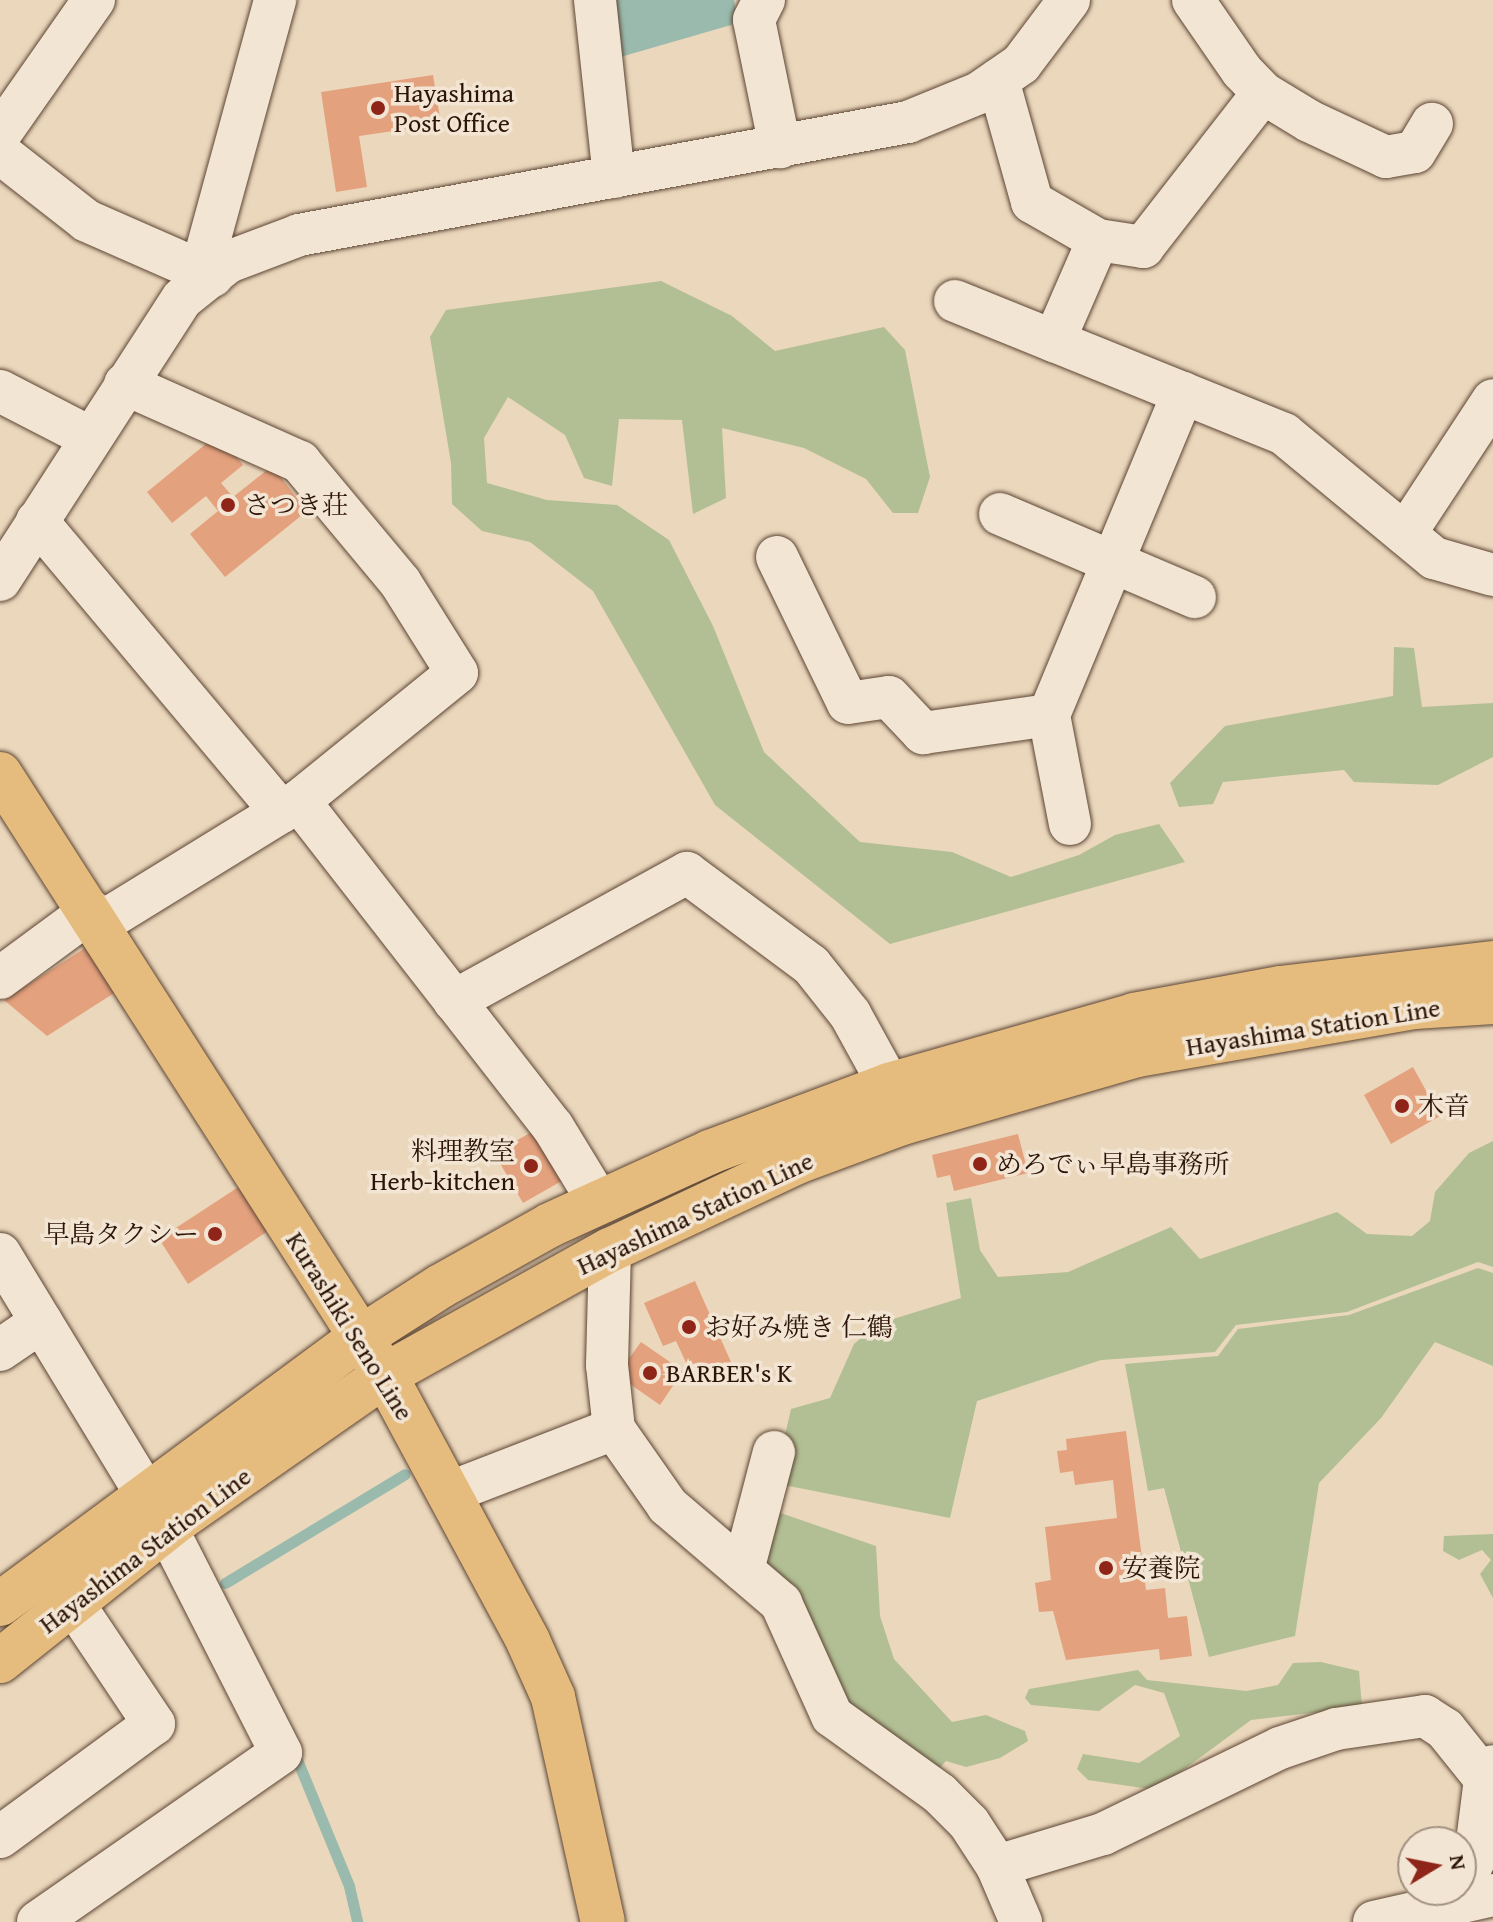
<!DOCTYPE html>
<meta charset="utf-8">
<style>
body{margin:0}
#map{position:relative;width:1493px;height:1922px;overflow:hidden;background:#ebd7bc;font-family:"Gentium Book Plus","Noto Serif JP",serif}
div>[style]{position:absolute}
[style*='--x']{left:calc(var(--x)*1px);top:calc(var(--y)*1px);width:calc(var(--w)*1px);rotate:calc(var(--a)*1deg)}
.green>*{inset:0;background:#b2bf94}
.water>*{inset:0;background:#99baad}
.stream>*{height:11px;margin:-5.5px;padding:0 5.5px;transform-origin:5.5px;border-radius:5.5px;background:#99baad}
.building>*{inset:0;background:#e4a17e}
.roads{filter:drop-shadow(0 0 2px #5c4534) drop-shadow(0 0 2px #5c4534)}
.minor>*{height:42px;margin:-21px;padding:0 21px;transform-origin:21px;border-radius:21px;background:#f2e5d3}
.major>*{height:44px;margin:-22px;padding:0 22px;transform-origin:22px;border-radius:22px;background:#e6bc7e}
.dots>*{width:22px;height:22px;translate:-50% -50%;box-sizing:border-box;border:4px solid #f2e5d3;border-radius:50%}
span{translate:-50% -50%;white-space:nowrap;text-align:center;line-height:1.15;-webkit-text-stroke:7px #f2e5d3;paint-order:stroke}
.poi-label{font-size:26px;color:#2c1406}
.left{translate:0 -50%;text-align:left}
.right{translate:-100% -50%;text-align:right}
.street-label{font-size:26px;color:#2c1406}
.north{position:absolute;left:1397px;top:1826px;width:80px;height:80px;box-sizing:border-box;background:#f2e5d3;border:2px solid #a39181;border-radius:50%;rotate:80deg;font-size:22px;font-weight:700;line-height:32px;text-align:center;color:#2c1406}
.north::after{content:'';display:block;margin:auto;width:28px;height:36px;background:#8f2418;clip-path:polygon(50% 0,100% 100%,50% 72%,0 100%)}
</style>
<div id="map">
<div class="green">
<i style="clip-path:polygon(661px 281px,732px 316px,775px 351px,884px 327px,905px 350px,930px 477px,918px 513px,893px 513px,866px 479px,804px 448px,722px 428px,726px 498px,693px 514px,682px 420px,619px 419px,612px 486px,584px 478px,565px 435px,508px 397px,484px 438px,487px 483px,547px 500px,617px 505px,669px 540px,713px 626px,764px 752px,860px 842px,952px 852px,1011px 877px,1079px 855px,1115px 835px,1159px 824px,1185px 862px,890px 944px,715px 805px,593px 591px,530px 542px,482px 531px,452px 504px,451px 463px,430px 337px,446px 310px)"></i>
<i style="clip-path:polygon(1394px 647px,1414px 648px,1422px 707px,1493px 703px,1493px 757px,1438px 785px,1354px 782px,1344px 770px,1223px 782px,1213px 804px,1179px 807px,1170px 783px,1225px 726px,1393px 696px)"></i>
<i style="clip-path:polygon(1493px 1141px,1493px 1267px,1478px 1262px,1347px 1312px,1236px 1325px,1215px 1352px,1101px 1360px,977px 1401px,950px 1518px,774px 1483px,791px 1409px,830px 1398px,854px 1344px,877px 1324px,961px 1298px,946px 1203px,971px 1198px,980px 1250px,998px 1277px,1068px 1272px,1171px 1227px,1200px 1259px,1337px 1212px,1367px 1234px,1412px 1236px,1430px 1221px,1435px 1192px,1469px 1153px)"></i>
<i style="clip-path:polygon(1478px 1268px,1493px 1273px,1493px 1366px,1435px 1342px,1381px 1418px,1319px 1483px,1295px 1636px,1209px 1657px,1164px 1488px,1148px 1491px,1125px 1364px,1218px 1356px,1238px 1329px,1349px 1315px)"></i>
<i style="clip-path:polygon(775px 1511px,876px 1546px,880px 1616px,894px 1659px,952px 1722px,986px 1715px,1025px 1731px,1028px 1741px,1000px 1758px,966px 1767px,946px 1761px,936px 1772px,838px 1705px,760px 1554px)"></i>
<i style="clip-path:polygon(1493px 1534px,1493px 1598px,1480px 1574px,1491px 1560px,1482px 1550px,1459px 1560px,1443px 1551px,1444px 1536px)"></i>
<i style="clip-path:polygon(1321px 1662px,1359px 1671px,1362px 1707px,1251px 1720px,1156px 1790px,1088px 1780px,1077px 1769px,1083px 1754px,1139px 1763px,1180px 1736px,1164px 1693px,1135px 1685px,1099px 1711px,1031px 1705px,1025px 1698px,1029px 1689px,1138px 1670px,1147px 1680px,1246px 1691px,1278px 1685px,1293px 1663px)"></i>
</div>
<div class="water">
<i style="clip-path:polygon(606px 0,734px 0,738px 23px,610px 60px)"></i>
</div>
<div class="stream">
<i style="--x:225;--y:1583;--w:210;--a:-31.2"></i>
<i style="--x:298;--y:1762;--w:134;--a:67.6"></i>
<i style="--x:349;--y:1886;--w:37;--a:77"></i>
</div>
<div class="building">
<i style="clip-path:polygon(433px 75px,441px 124px,359px 136px,367px 187px,336px 192px,321px 92px)"></i>
<i style="clip-path:polygon(218px 434px,243px 465px,221px 483px,233px 497px,272px 466px,307px 511px,225px 577px,190px 534px,218px 511px,206px 496px,172px 523px,147px 492px)"></i>
<i style="clip-path:polygon(93px 943px,122px 988px,47px 1036px,4px 1000px)"></i>
<i style="clip-path:polygon(1413px 1067px,1440px 1116px,1391px 1144px,1364px 1095px)"></i>
<i style="clip-path:polygon(539px 1128px,567px 1178px,523px 1203px,494px 1153px)"></i>
<i style="clip-path:polygon(1018px 1134px,1028px 1173px,954px 1191px,950px 1175px,937px 1178px,932px 1155px)"></i>
<i style="clip-path:polygon(243px 1184px,271px 1229px,188px 1284px,159px 1239px)"></i>
<i style="clip-path:polygon(695px 1281px,731px 1362px,704px 1374px,699px 1362px,688px 1367px,676px 1341px,663px 1346px,644px 1303px)"></i>
<i style="clip-path:polygon(641px 1342px,683px 1371px,660px 1405px,617px 1375px)"></i>
<i style="clip-path:polygon(1126px 1431px,1146px 1590px,1165px 1588px,1168px 1618px,1187px 1616px,1192px 1656px,1160px 1660px,1159px 1649px,1066px 1660px,1053px 1611px,1039px 1612px,1035px 1583px,1051px 1580px,1045px 1527px,1117px 1518px,1113px 1480px,1075px 1485px,1073px 1471px,1060px 1473px,1057px 1451px,1067px 1450px,1066px 1439px)"></i>
</div>
<div class="roads">
<div class="minor">
<i style="--x:595;--y:0;--w:178;--a:83.9"></i>
<i style="--x:764;--y:0;--w:22;--a:117"></i>
<i style="--x:754;--y:20;--w:130;--a:78.4"></i>
<i style="--x:1193;--y:0;--w:86;--a:55.4"></i>
<i style="--x:1242;--y:71;--w:30;--a:46"></i>
<i style="--x:1263;--y:93;--w:54;--a:31.3"></i>
<i style="--x:1309;--y:121;--w:85;--a:25.1"></i>
<i style="--x:1386;--y:157;--w:29;--a:-10"></i>
<i style="--x:1415;--y:152;--w:33;--a:-59"></i>
<i style="--x:998;--y:80;--w:127;--a:74.4"></i>
<i style="--x:1032;--y:202;--w:76;--a:29.9"></i>
<i style="--x:1098;--y:240;--w:110;--a:113.5"></i>
<i style="--x:1054;--y:341;--w:248;--a:22"></i>
<i style="--x:1284;--y:434;--w:195;--a:39.6"></i>
<i style="--x:1434;--y:558;--w:61;--a:16.1"></i>
<i style="--x:0;--y:134;--w:164;--a:-55"></i>
<i style="--x:0;--y:153;--w:110;--a:38"></i>
<i style="--x:87;--y:221;--w:137;--a:23.7"></i>
<i style="--x:1098;--y:240;--w:46;--a:8.8"></i>
<i style="--x:1143;--y:247;--w:195;--a:-52.1"></i>
<i style="--x:201;--y:271;--w:281;--a:-74.7"></i>
<i style="--x:955;--y:301;--w:107;--a:22"></i>
<i style="--x:125;--y:384;--w:192;--a:24"></i>
<i style="--x:300;--y:462;--w:156;--a:50.2"></i>
<i style="--x:400;--y:582;--w:107;--a:57.9"></i>
<i style="--x:457;--y:673;--w:203;--a:141"></i>
<i style="--x:0;--y:391;--w:100;--a:27.3"></i>
<i style="--x:1000;--y:514;--w:212;--a:23.1"></i>
<i style="--x:37;--y:521;--w:380;--a:50"></i>
<i style="--x:1405;--y:534;--w:160;--a:-56.7"></i>
<i style="--x:777;--y:557;--w:162;--a:64.1"></i>
<i style="--x:848;--y:703;--w:41;--a:-8.3"></i>
<i style="--x:889;--y:697;--w:50;--a:46.6"></i>
<i style="--x:923;--y:733;--w:127;--a:-8.1"></i>
<i style="--x:1049;--y:715;--w:349;--a:-67.4"></i>
<i style="--x:0;--y:580;--w:335;--a:-57.1"></i>
<i style="--x:182;--y:299;--w:59;--a:-38.8"></i>
<i style="--x:228;--y:262;--w:76;--a:-20.8"></i>
<i style="--x:299;--y:235;--w:619;--a:-10.51"></i>
<i style="--x:908;--y:122;--w:77;--a:-22.2"></i>
<i style="--x:979;--y:93;--w:51;--a:-34.6"></i>
<i style="--x:1021;--y:64;--w:80;--a:-53.1"></i>
<i style="--x:1049;--y:715;--w:111;--a:79.1"></i>
<i style="--x:99;--y:924;--w:235;--a:-31.6"></i>
<i style="--x:299;--y:801;--w:413;--a:52.1"></i>
<i style="--x:553;--y:1127;--w:87;--a:58.7"></i>
<i style="--x:0;--y:978;--w:113;--a:-36.4"></i>
<i style="--x:454;--y:1001;--w:266;--a:-28.8"></i>
<i style="--x:687;--y:873;--w:154;--a:36.6"></i>
<i style="--x:811;--y:965;--w:63;--a:51.5"></i>
<i style="--x:850;--y:1014;--w:81;--a:61.2"></i>
<i style="--x:610;--y:1250;--w:115;--a:91.5"></i>
<i style="--x:607;--y:1365;--w:64;--a:83.8"></i>
<i style="--x:614;--y:1429;--w:94;--a:55"></i>
<i style="--x:668;--y:1506;--w:149;--a:40.6"></i>
<i style="--x:781;--y:1603;--w:124;--a:65.7"></i>
<i style="--x:832;--y:1716;--w:133;--a:35.8"></i>
<i style="--x:940;--y:1794;--w:41;--a:45"></i>
<i style="--x:969;--y:1823;--w:51;--a:56.9"></i>
<i style="--x:997;--y:1866;--w:61;--a:66.8"></i>
<i style="--x:0;--y:1254;--w:322;--a:58.7"></i>
<i style="--x:167;--y:1529;--w:251;--a:63"></i>
<i style="--x:281;--y:1753;--w:296;--a:145.2"></i>
<i style="--x:0;--y:1350;--w:50;--a:-34.3"></i>
<i style="--x:448;--y:1493;--w:178;--a:-21.1"></i>
<i style="--x:743;--y:1570;--w:122;--a:-75.3"></i>
<i style="--x:0;--y:1837;--w:191;--a:-36.3"></i>
<i style="--x:154;--y:1724;--w:146;--a:-123.8"></i>
<i style="--x:997;--y:1866;--w:111;--a:-16.8"></i>
<i style="--x:1103;--y:1834;--w:197;--a:-25.9"></i>
<i style="--x:1280;--y:1748;--w:59;--a:-18.7"></i>
<i style="--x:1336;--y:1729;--w:90;--a:-8.3"></i>
<i style="--x:1425;--y:1716;--w:24;--a:33"></i>
<i style="--x:1445;--y:1729;--w:64;--a:51.3"></i>
<i style="--x:1456;--y:1902;--w:48;--a:-66.6"></i>
<i style="--x:1475;--y:1858;--w:80;--a:-82.8"></i>
<i style="--x:1485;--y:1779;--w:15;--a:-58"></i>
<i style="--x:1374;--y:1922;--w:122;--a:-12.8"></i>
</div>
<div class="major">
<i style="--x:0;--y:774;--w:714;--a:57.36"></i>
<i style="--x:385;--y:1375;--w:302;--a:61.7"></i>
<i style="--x:528;--y:1641;--w:61;--a:65.9"></i>
<i style="--x:553;--y:1697;--w:230;--a:77.5"></i>
<i style="--x:0;--y:1604;--w:448;--a:-36.5"></i>
<i style="--x:360;--y:1338;--w:96;--a:-32.7"></i>
<i style="--x:441;--y:1286;--w:125;--a:-29.2"></i>
<i style="--x:550;--y:1225;--w:176;--a:-24.5"></i>
<i style="--x:710;--y:1152;--w:191;--a:-20.5"></i>
<i style="--x:889;--y:1085;--w:255;--a:-15.9"></i>
<i style="--x:1134;--y:1015;--w:148;--a:-10.5"></i>
<i style="--x:1280;--y:988;--w:214;--a:-6.7"></i>
<i style="--x:0;--y:1661;--w:230;--a:-38.5"></i>
<i style="--x:180;--y:1518;--w:250;--a:-34.9"></i>
<i style="--x:385;--y:1375;--w:257;--a:-29.1"></i>
<i style="--x:610;--y:1250;--w:207;--a:-25.2"></i>
<i style="--x:797;--y:1162;--w:112;--a:-20.4"></i>
<i style="--x:902;--y:1123;--w:245;--a:-16.1"></i>
<i style="--x:1137;--y:1055;--w:281;--a:-9.8"></i>
<i style="--x:1414;--y:1007;--w:79;--a:-3.6"></i>
</div>
</div>
<div class="dots">
<i style="left:378px;top:108px;background:#8f2418"></i>
<i style="left:228px;top:505px;background:#8f2418"></i>
<i style="left:1402px;top:1106px;background:#8f2418"></i>
<i style="left:980px;top:1164px;background:#8f2418"></i>
<i style="left:531px;top:1166px;background:#8f2418"></i>
<i style="left:215px;top:1234px;background:#8f2418"></i>
<i style="left:689px;top:1327px;background:#8f2418"></i>
<i style="left:650px;top:1373px;background:#8f2418"></i>
<i style="left:1106px;top:1568px;background:#8f2418"></i>
</div>
<div class="poi-label">
<span class="left" style="left:394px;top:108px">Hayashima<br>Post Office</span>
<span class="left" style="left:244px;top:505px">さつき荘</span>
<span class="left" style="left:1418px;top:1106px">木音</span>
<span class="right" style="left:515px;top:1166px">料理教室<br>Herb-kitchen</span>
<span class="left" style="left:996px;top:1164px">めろでぃ早島事務所</span>
<span class="right" style="left:199px;top:1234px">早島タクシー</span>
<span class="left" style="left:705px;top:1327px">お好み焼き 仁鶴</span>
<span class="left" style="left:666px;top:1373px">BARBER's K</span>
<span class="left" style="left:1122px;top:1568px">安養院</span>
</div>
<div class="street-label">
<span style="left:1313px;top:1027px;rotate:-9deg">Hayashima Station Line</span>
<span style="left:695px;top:1213px;rotate:-25deg">Hayashima Station Line</span>
<span style="left:350px;top:1326px;rotate:58deg">Kurashiki Seno Line</span>
<span style="left:145px;top:1550px;rotate:-37deg">Hayashima Station Line</span>
</div>
<div class="north">N</div>
</div>
